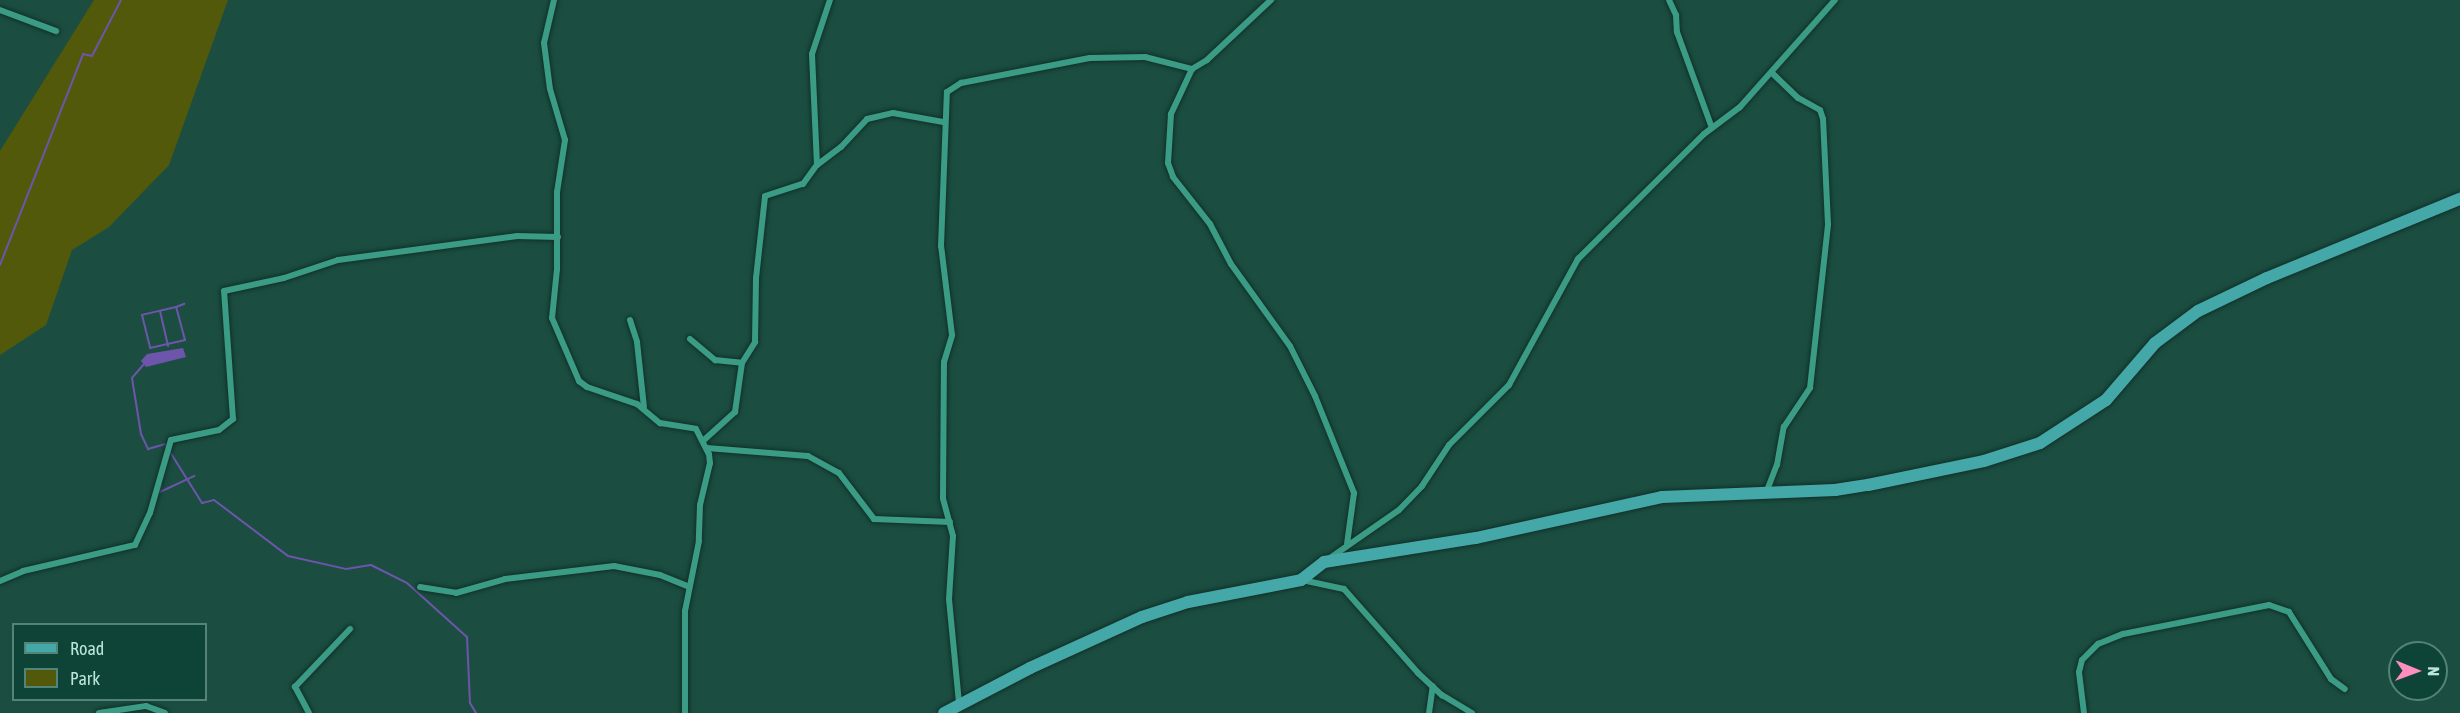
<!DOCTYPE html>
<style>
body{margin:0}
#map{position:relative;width:2460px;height:713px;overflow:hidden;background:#1b4e41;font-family:"Asap Condensed",sans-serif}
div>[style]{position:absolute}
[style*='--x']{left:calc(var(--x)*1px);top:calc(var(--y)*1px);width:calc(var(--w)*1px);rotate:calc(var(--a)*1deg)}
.green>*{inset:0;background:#53590a}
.water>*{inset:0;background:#6d55ab}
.stream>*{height:2px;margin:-1px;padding:0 1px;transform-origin:1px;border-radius:1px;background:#6d55ab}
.roads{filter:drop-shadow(0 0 2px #123029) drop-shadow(0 0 2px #123029)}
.street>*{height:6px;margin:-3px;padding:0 3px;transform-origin:3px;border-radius:3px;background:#3b9c85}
.secondary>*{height:12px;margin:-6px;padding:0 6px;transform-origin:6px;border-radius:6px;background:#45a8a8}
span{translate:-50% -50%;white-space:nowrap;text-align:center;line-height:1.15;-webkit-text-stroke:6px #0e4337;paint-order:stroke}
.legend{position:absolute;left:12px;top:623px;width:195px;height:78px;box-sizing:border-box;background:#0e4337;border:2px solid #538477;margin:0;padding:8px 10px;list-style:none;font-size:18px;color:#bae6d8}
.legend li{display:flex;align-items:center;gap:12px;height:30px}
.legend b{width:30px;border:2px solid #538477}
.north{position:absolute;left:2388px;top:641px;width:60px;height:60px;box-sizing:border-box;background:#0e4337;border:2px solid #538477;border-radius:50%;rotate:91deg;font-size:16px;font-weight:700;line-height:24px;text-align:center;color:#bae6d8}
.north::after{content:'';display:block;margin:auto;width:21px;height:27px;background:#fe8ebd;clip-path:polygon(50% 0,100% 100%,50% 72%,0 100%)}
</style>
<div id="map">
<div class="green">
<i style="clip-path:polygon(94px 0,228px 0,169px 165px,109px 227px,72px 250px,46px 325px,0 355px,0 151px)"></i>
</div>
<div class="water">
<i style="clip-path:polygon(183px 348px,186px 357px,146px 367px,141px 361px,147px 354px)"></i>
</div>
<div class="stream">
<i style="--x:0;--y:265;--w:227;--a:-68.5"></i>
<i style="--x:83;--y:54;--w:9;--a:13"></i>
<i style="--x:92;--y:56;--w:63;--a:-62.6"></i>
<i style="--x:176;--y:307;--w:35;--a:167"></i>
<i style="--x:142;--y:315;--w:34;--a:76"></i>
<i style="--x:150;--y:348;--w:36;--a:-13"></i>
<i style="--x:185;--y:340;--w:34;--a:-105"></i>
<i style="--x:176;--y:307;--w:9;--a:-21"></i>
<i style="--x:160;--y:311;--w:36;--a:77"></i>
<i style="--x:144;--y:364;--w:18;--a:131"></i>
<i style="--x:132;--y:378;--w:57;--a:80.9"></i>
<i style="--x:141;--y:434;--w:17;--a:65"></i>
<i style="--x:148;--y:449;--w:18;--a:-16"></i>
<i style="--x:165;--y:444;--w:70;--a:57.9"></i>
<i style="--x:202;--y:503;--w:12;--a:-14"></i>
<i style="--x:214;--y:500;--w:93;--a:37.1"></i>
<i style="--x:288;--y:556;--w:59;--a:12.6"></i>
<i style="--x:346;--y:569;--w:25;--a:-9"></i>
<i style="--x:371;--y:565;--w:40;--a:26.6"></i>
<i style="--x:407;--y:583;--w:81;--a:42"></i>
<i style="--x:467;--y:637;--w:66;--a:87.4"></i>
<i style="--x:470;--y:703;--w:12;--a:59"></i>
<i style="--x:161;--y:485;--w:7;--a:98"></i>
<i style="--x:160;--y:492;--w:38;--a:-25"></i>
</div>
<div class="roads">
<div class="street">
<i style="--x:554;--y:0;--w:44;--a:103.1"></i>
<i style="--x:544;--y:43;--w:46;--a:82.6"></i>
<i style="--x:550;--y:89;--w:53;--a:73.6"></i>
<i style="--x:565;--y:140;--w:53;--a:98.7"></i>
<i style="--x:557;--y:192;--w:77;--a:90"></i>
<i style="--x:557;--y:269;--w:49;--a:95.8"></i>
<i style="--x:552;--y:318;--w:69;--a:66.8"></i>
<i style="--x:579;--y:381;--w:10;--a:37"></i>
<i style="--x:587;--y:387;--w:53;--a:18.8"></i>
<i style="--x:637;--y:404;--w:30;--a:40"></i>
<i style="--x:660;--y:423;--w:36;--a:9"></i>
<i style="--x:696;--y:429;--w:28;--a:63"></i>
<i style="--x:709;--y:454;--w:9;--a:84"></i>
<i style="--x:710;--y:463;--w:43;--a:103.4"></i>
<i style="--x:700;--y:505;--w:36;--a:92"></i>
<i style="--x:699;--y:541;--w:71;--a:101.3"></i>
<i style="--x:685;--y:611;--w:102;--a:90"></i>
<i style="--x:1669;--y:0;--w:17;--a:65"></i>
<i style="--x:1676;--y:15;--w:17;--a:87"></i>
<i style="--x:1677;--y:32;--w:102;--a:70"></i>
<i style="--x:0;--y:10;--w:60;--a:20.6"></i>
<i style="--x:1192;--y:69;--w:50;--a:115"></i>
<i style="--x:1171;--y:114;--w:49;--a:93.5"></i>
<i style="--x:1168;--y:163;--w:15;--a:70"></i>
<i style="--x:1173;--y:177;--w:60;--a:51.8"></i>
<i style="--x:1210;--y:224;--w:45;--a:62.3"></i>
<i style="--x:1231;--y:264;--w:101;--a:54.3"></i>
<i style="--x:1290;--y:346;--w:56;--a:63.4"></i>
<i style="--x:1315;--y:396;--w:105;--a:68.1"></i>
<i style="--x:1354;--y:493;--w:51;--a:97.8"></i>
<i style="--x:817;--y:165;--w:111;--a:-92.6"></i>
<i style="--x:812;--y:54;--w:57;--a:-71.6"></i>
<i style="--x:630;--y:320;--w:23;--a:72"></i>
<i style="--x:637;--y:342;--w:65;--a:83.9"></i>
<i style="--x:690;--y:339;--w:33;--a:40"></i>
<i style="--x:715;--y:360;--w:27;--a:6"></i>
<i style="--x:704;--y:440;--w:42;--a:-42.1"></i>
<i style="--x:735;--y:412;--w:49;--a:-81.9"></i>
<i style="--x:742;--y:363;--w:25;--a:-58"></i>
<i style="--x:755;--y:342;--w:64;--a:-89.1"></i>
<i style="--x:756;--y:278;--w:82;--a:-83.7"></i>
<i style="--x:765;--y:196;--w:40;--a:-18"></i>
<i style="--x:803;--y:184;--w:24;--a:-54"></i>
<i style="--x:817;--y:165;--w:30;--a:-37"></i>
<i style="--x:841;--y:147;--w:38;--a:-47"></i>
<i style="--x:867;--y:119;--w:27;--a:-13"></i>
<i style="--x:893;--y:113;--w:51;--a:10.2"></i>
<i style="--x:707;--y:448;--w:101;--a:4.5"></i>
<i style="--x:808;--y:456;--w:35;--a:29"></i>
<i style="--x:839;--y:473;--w:58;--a:52.7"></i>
<i style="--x:874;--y:519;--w:76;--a:2.3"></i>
<i style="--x:1766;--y:493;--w:30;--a:-69"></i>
<i style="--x:1777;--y:465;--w:39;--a:-80"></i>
<i style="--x:1784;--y:427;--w:47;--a:-56.3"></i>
<i style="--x:1810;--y:388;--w:165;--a:-83.7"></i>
<i style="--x:1828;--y:224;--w:105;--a:-92.7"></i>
<i style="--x:1823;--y:119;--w:9;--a:-108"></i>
<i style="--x:1820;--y:110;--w:25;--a:-151"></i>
<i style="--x:1798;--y:98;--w:36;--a:-136"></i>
<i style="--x:1330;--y:558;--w:84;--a:-34.8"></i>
<i style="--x:1399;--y:510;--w:33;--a:-46"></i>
<i style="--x:1422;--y:486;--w:49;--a:-56.6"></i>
<i style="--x:1449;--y:445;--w:85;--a:-45"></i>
<i style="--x:1509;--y:385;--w:144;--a:-61.3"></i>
<i style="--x:1578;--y:259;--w:177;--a:-44.8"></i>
<i style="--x:1704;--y:134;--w:45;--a:-36.9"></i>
<i style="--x:1740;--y:107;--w:143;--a:-48.4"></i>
<i style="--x:1302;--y:580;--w:43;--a:12.1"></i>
<i style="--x:1344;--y:589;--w:112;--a:48.6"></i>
<i style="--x:1418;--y:673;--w:33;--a:43"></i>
<i style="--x:1442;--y:695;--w:35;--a:31"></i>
<i style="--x:0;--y:581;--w:25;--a:-23"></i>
<i style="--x:23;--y:571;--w:115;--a:-13.1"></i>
<i style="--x:135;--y:545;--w:35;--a:-65"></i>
<i style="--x:150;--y:513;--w:76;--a:-74"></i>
<i style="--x:171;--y:440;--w:49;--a:-11.8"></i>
<i style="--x:219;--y:430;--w:18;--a:-38"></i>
<i style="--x:233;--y:419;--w:128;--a:-94"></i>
<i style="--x:224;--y:291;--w:61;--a:-12.2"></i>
<i style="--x:284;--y:278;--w:57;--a:-18.4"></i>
<i style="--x:338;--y:260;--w:181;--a:-7.6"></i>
<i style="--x:517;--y:236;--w:41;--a:1.4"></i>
<i style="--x:420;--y:587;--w:36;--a:9"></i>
<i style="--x:456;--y:593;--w:51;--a:-15.9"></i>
<i style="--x:505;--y:579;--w:110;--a:-6.8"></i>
<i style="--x:614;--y:566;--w:47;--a:11.1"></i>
<i style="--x:660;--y:575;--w:29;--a:22"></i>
<i style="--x:959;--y:703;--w:104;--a:-95.5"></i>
<i style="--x:949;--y:599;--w:63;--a:-86.4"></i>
<i style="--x:953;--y:536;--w:39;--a:-105"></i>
<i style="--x:943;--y:498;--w:136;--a:-89.6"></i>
<i style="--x:944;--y:362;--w:28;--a:-73"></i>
<i style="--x:952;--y:335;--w:90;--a:-97"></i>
<i style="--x:941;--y:246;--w:154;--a:-87.8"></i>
<i style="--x:947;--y:92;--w:17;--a:-33"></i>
<i style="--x:961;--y:83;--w:131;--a:-11"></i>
<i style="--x:1090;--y:58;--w:55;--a:-1"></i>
<i style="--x:1145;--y:57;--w:49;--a:14.3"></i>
<i style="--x:1192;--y:69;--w:17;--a:-31"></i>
<i style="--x:1207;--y:60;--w:88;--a:-43.2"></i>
<i style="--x:99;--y:713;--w:48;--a:-8.5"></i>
<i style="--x:146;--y:706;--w:20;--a:20"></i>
<i style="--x:309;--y:713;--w:30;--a:-118"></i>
<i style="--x:295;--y:687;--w:80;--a:-46.5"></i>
<i style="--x:1429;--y:713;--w:27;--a:-82"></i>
<i style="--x:2084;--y:713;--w:41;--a:-97"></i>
<i style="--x:2079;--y:672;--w:12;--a:-76"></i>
<i style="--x:2082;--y:660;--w:23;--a:-45"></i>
<i style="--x:2098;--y:644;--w:27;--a:-22"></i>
<i style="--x:2123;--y:634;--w:149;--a:-11.2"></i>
<i style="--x:2269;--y:605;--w:21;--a:19"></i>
<i style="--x:2289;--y:612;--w:79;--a:57.9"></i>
<i style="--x:2331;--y:679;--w:17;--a:36"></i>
</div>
<div class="secondary">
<i style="--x:944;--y:713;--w:97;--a:-27.6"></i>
<i style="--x:1030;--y:668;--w:123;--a:-24.5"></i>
<i style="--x:1142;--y:617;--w:48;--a:-18.1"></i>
<i style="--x:1188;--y:602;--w:115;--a:-11"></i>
<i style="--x:1301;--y:580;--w:29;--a:-38"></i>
<i style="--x:1324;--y:562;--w:154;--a:-9"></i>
<i style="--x:1476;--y:538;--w:190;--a:-12.4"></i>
<i style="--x:1662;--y:497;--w:173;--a:-2.3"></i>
<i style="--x:1835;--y:490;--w:33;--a:-9"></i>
<i style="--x:1868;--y:485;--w:118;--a:-11.7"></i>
<i style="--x:1984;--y:461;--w:59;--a:-17.8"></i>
<i style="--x:2040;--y:443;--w:79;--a:-33.1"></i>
<i style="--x:2106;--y:400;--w:75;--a:-49.3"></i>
<i style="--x:2155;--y:343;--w:54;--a:-36.7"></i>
<i style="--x:2198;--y:311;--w:76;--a:-25.6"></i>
<i style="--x:2267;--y:278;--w:209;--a:-22.3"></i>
</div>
</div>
<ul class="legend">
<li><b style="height:8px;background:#45a8a8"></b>Road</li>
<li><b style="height:16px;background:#53590a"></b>Park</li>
</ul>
<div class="north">N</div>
</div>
